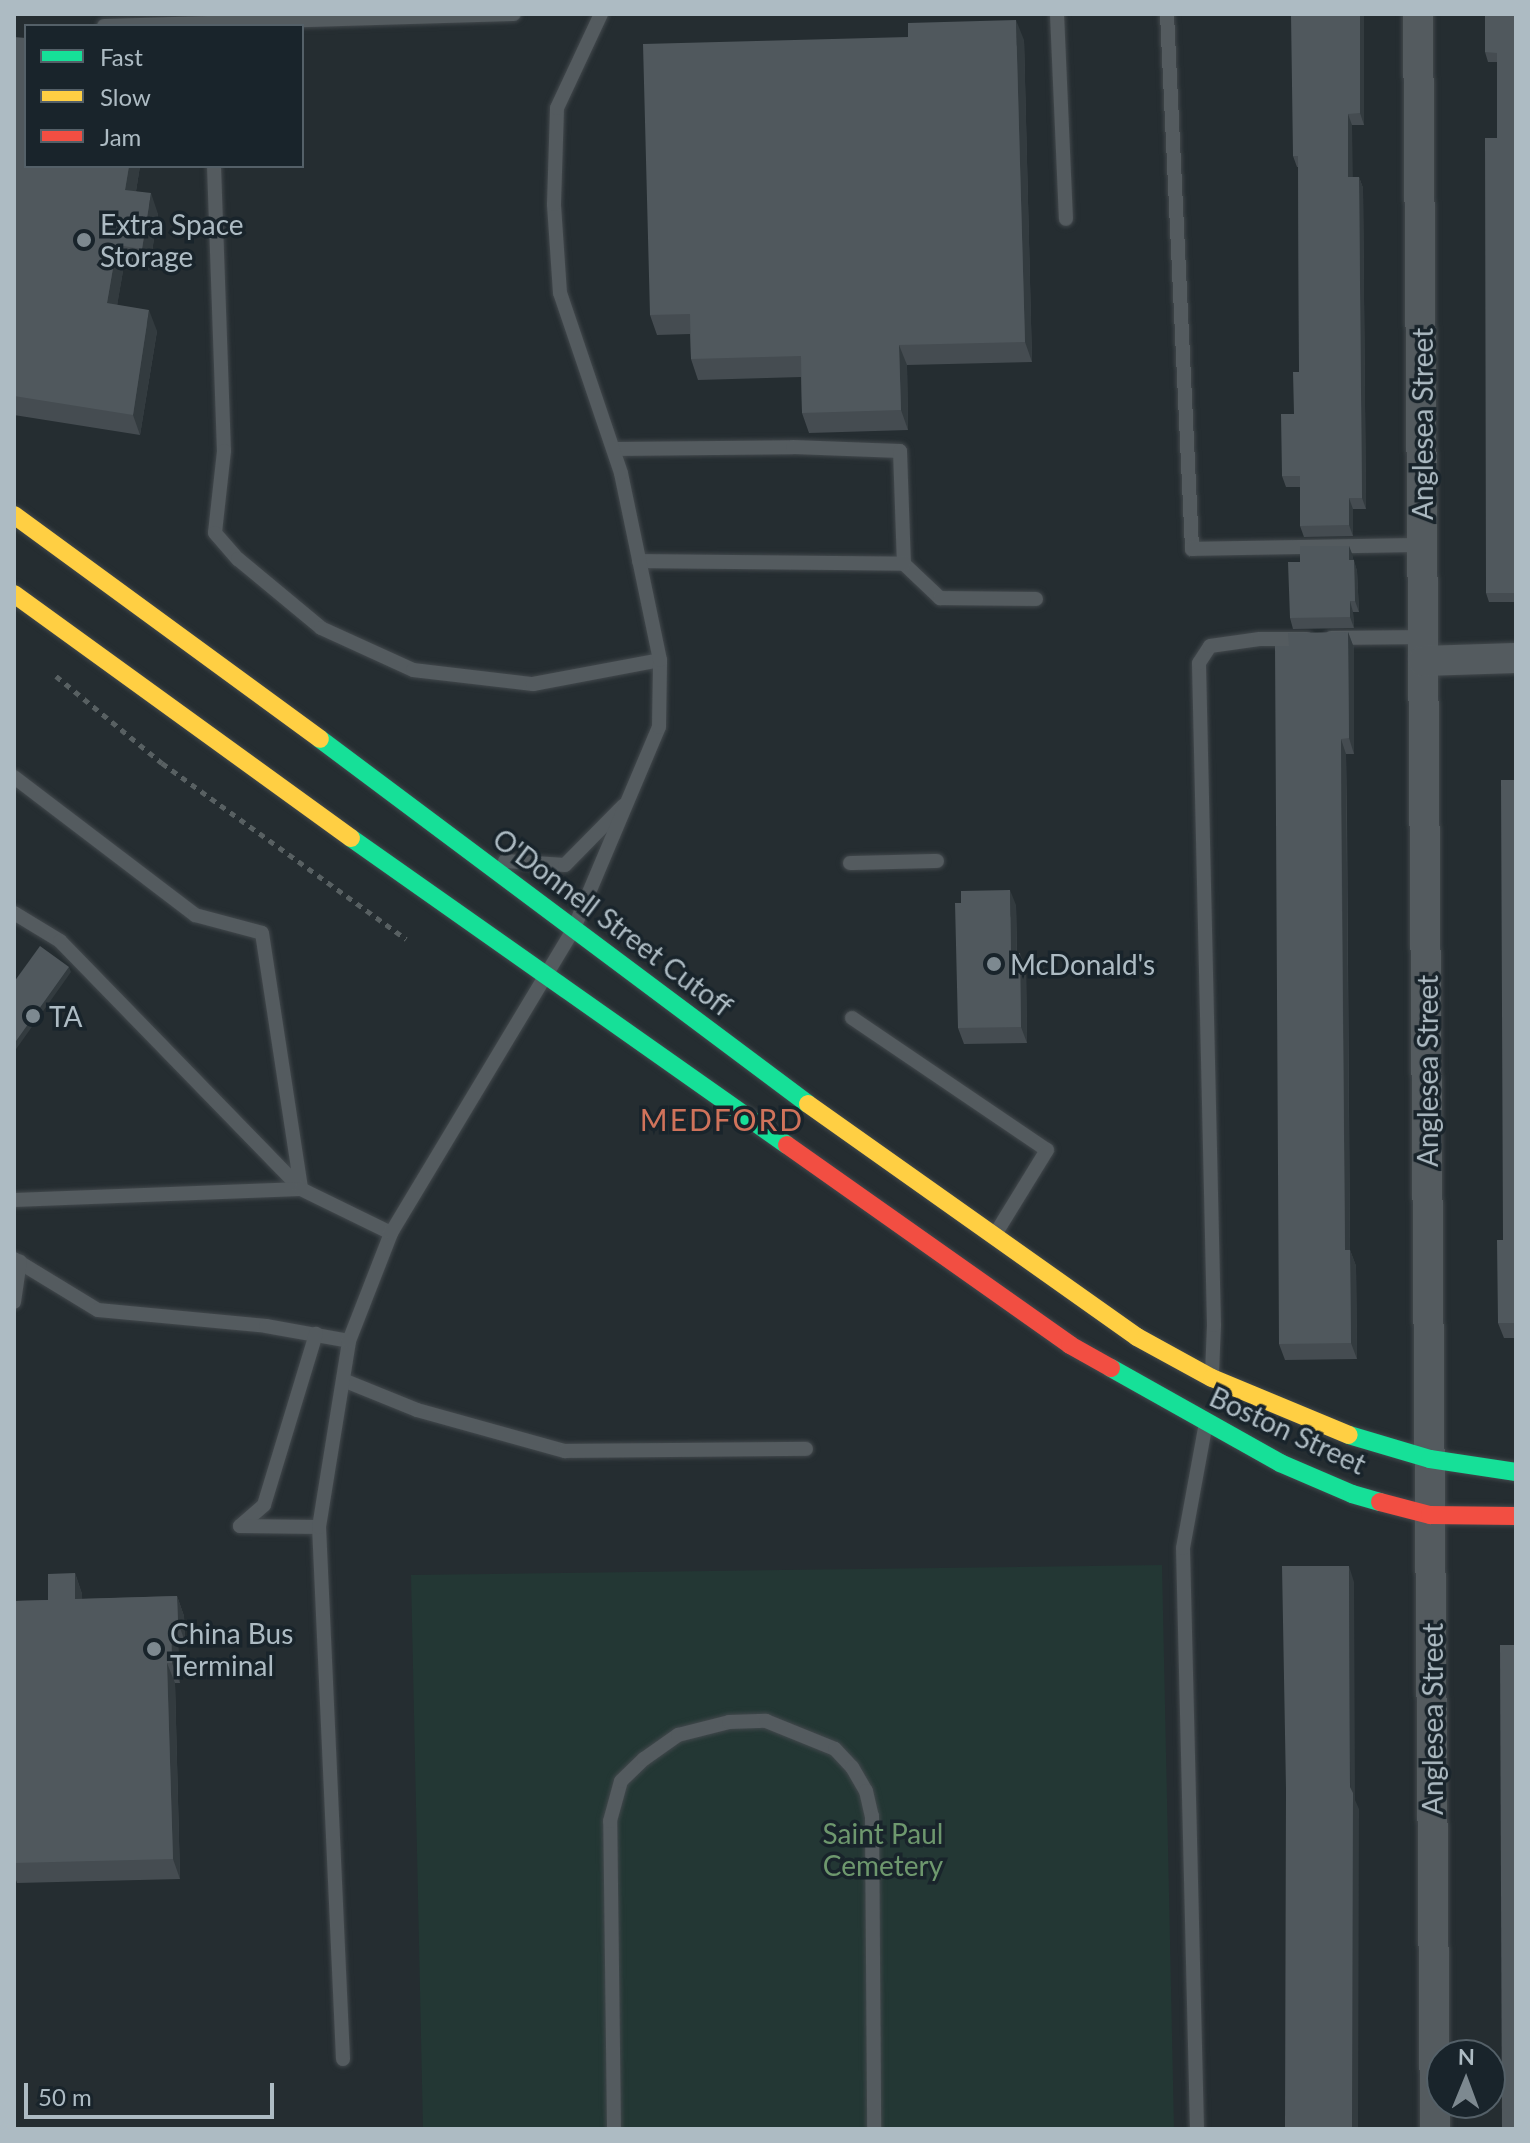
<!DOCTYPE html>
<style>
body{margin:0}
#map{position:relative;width:1530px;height:2143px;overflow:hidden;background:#252d31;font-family:Lato,sans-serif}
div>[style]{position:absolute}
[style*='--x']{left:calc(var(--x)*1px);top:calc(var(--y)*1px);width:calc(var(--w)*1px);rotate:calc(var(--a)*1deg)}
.green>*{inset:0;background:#233734}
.path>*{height:5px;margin-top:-2.5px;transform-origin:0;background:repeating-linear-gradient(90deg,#586062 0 6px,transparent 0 12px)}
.roads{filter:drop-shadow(0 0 2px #42484c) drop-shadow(0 0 2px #42484c)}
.lane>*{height:14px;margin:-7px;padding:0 7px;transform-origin:7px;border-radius:7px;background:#545b5f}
.street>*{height:30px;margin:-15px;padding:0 15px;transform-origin:15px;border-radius:15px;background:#545b5f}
.fast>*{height:18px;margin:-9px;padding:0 9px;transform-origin:9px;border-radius:9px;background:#16e098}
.slow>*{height:18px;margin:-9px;padding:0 9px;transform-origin:9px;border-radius:9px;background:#ffcf43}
.jam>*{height:18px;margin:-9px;padding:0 9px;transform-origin:9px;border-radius:9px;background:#f24e42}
.wall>*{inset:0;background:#454c51}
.shaded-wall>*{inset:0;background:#333b3f}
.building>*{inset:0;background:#50585d}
.dots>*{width:22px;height:22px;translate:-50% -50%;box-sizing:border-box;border:4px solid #19242b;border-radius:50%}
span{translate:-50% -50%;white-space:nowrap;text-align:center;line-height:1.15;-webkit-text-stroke:7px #19242b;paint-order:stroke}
.poi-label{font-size:28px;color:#adbbc3}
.left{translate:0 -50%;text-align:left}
.street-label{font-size:28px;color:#adbbc3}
.park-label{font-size:28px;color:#6e986e}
.neighbourhood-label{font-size:30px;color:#d0735b;letter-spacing:2px}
.frame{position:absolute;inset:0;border:16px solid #adbbc3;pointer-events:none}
.legend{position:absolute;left:24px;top:24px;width:280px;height:144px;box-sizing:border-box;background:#19242b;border:2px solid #546068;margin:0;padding:10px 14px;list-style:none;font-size:24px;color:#adbbc3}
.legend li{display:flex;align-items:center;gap:16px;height:40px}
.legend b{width:40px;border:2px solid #546068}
.north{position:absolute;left:1426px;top:2039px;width:80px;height:80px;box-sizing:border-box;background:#19242b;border:2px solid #546068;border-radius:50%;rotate:1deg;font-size:22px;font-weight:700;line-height:32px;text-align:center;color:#adbbc3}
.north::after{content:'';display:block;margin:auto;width:28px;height:36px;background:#7d8990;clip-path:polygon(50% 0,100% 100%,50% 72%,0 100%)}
.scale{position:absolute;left:24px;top:2083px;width:250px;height:36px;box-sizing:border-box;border:4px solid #adbbc3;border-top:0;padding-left:10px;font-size:24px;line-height:28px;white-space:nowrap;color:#adbbc3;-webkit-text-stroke:6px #19242b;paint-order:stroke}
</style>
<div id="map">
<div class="green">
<i style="clip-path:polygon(1162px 1565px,1174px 2129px,423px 2129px,411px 1575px)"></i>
</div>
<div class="path">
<i style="--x:56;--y:676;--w:137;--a:39.4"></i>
<i style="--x:162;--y:763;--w:301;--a:35.8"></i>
</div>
<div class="roads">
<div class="lane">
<i style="--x:1057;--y:14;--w:205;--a:87.5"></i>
<i style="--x:1167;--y:14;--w:536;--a:87.32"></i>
<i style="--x:1192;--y:549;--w:231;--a:-1"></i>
<i style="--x:104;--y:26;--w:410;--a:-1.7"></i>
<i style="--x:214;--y:166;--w:285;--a:88"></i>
<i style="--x:224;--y:451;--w:82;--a:96.3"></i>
<i style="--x:215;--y:533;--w:35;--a:49"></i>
<i style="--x:238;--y:559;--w:108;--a:39.7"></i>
<i style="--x:321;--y:628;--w:101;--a:24.5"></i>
<i style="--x:413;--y:670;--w:121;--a:6.7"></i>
<i style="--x:533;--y:684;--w:129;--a:-10.7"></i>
<i style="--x:614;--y:449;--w:179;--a:-0.6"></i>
<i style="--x:793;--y:447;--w:107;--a:2.1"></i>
<i style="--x:900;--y:451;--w:113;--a:88"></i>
<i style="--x:904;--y:564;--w:50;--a:43.4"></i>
<i style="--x:940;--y:598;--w:96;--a:0.6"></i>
<i style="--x:639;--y:561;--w:265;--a:0.6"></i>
<i style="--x:1331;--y:638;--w:92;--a:-0.6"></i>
<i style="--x:14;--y:777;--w:228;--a:37.3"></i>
<i style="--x:195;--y:915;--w:69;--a:15"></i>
<i style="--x:262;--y:933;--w:259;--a:81.3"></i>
<i style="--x:505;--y:861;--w:60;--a:3.8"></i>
<i style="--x:565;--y:865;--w:83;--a:-45.5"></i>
<i style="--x:850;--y:863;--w:87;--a:-1.3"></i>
<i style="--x:14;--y:913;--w:54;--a:31.3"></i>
<i style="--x:60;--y:941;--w:346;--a:45.8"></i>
<i style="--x:852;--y:1018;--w:235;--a:34.1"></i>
<i style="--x:1047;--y:1150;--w:97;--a:121.6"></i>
<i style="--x:14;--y:1200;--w:287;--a:-2.2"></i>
<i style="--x:301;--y:1189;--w:100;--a:26.1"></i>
<i style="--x:14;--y:1259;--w:98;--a:31.3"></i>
<i style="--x:98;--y:1310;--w:169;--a:5.4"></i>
<i style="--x:266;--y:1326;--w:84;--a:10.2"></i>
<i style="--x:14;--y:1302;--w:41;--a:-81.7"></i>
<i style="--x:1212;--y:1373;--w:48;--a:-87.6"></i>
<i style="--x:1214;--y:1325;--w:662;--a:-91.3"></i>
<i style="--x:1199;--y:663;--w:20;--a:-57"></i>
<i style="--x:1210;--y:646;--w:50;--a:-8"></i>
<i style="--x:1260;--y:639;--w:47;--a:0"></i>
<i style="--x:343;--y:1380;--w:80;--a:22.1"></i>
<i style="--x:417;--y:1410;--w:154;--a:15.5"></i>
<i style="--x:565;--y:1451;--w:241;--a:-0.5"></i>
<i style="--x:240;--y:1526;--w:32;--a:-41"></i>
<i style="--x:264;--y:1505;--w:179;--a:-73.1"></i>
<i style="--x:240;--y:1526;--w:79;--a:0.7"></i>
<i style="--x:343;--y:2059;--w:533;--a:-92.58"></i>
<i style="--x:319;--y:1527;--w:188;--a:-80.8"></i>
<i style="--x:349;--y:1341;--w:116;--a:-68.7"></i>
<i style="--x:391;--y:1233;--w:356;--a:-59"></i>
<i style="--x:574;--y:928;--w:218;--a:-67.1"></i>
<i style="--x:659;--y:727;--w:67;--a:-89.1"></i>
<i style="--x:660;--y:660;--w:191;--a:-101.8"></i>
<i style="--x:621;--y:473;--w:190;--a:-108.7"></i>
<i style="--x:560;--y:293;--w:89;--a:-93.9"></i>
<i style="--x:554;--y:204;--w:96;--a:-88.2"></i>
<i style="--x:557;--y:108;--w:104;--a:-64.9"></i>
<i style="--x:614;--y:2129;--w:308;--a:-90.7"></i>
<i style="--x:610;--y:1821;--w:41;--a:-74.6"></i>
<i style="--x:621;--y:1781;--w:32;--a:-44"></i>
<i style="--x:644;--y:1759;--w:42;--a:-35.2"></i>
<i style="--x:678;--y:1735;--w:53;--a:-14.3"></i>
<i style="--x:729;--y:1722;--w:37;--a:-2"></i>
<i style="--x:766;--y:1721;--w:74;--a:22.1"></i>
<i style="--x:835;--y:1749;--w:25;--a:47"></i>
<i style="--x:852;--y:1767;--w:28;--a:60"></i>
<i style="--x:866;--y:1791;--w:26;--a:77"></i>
<i style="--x:872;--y:1816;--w:313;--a:89.6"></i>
<i style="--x:1197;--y:2129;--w:581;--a:-91.38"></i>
<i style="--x:1183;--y:1548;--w:122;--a:-79.6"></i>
</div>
<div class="street">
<i style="--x:1418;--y:14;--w:2115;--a:89.54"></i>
<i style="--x:1423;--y:661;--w:93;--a:-1.8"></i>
</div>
<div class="fast">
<i style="--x:320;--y:739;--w:609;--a:36.79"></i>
<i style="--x:351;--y:838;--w:533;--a:35.15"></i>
<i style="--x:1111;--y:1368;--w:194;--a:29.3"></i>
<i style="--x:1280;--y:1463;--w:78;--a:23.3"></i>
<i style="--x:1352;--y:1494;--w:29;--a:16"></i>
<i style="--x:1349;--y:1435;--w:84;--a:16.5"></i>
<i style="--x:1430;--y:1459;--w:87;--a:8.6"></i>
</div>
<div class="slow">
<i style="--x:14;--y:515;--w:379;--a:36.2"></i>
<i style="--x:14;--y:594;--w:416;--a:35.9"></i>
<i style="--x:808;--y:1104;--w:403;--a:35.3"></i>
<i style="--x:1137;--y:1337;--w:85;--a:28.7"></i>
<i style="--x:1212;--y:1378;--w:148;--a:22.6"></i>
</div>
<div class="jam">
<i style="--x:787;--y:1145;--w:347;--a:35.2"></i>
<i style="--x:1070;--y:1345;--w:47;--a:29.3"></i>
<i style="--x:1380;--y:1502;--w:52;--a:14.6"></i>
<i style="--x:1430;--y:1515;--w:86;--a:0.7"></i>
</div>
</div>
<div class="wall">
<i style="clip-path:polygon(1364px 14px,1364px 125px,1352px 125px,1352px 177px,1359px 177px,1363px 188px,1366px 509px,1353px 509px,1353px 536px,1304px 537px,1300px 526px,1300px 487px,1286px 487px,1282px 476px,1294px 414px,1299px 372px,1298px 167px,1297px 167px,1293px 156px)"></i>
<i style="clip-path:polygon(1516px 14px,1516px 602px,1489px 602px,1486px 593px,1497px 138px,1497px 62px,1488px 62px,1485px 52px)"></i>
<i style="clip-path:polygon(14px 37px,26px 166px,140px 166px,136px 191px,158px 214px,149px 270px,124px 265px,117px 305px,157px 331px,140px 435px,14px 415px)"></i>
<i style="clip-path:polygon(1024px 40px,1032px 362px,907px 365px,908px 430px,809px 433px,802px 413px,801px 377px,698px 380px,691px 359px,690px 334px,657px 335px,650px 315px)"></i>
<i style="clip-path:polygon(1349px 546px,1357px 571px,1359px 612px,1353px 612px,1354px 628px,1293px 629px,1290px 618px,1300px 562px)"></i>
<i style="clip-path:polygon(1348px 632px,1354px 648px,1354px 754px,1346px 754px,1347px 816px,1350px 1250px,1356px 1266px,1357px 1359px,1285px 1360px,1279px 1344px,1289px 646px)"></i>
<i style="clip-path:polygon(1516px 780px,1516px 1338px,1504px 1338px,1498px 1323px,1503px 1240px)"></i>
<i style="clip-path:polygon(1016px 905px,1017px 953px,1026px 969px,1027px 1043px,964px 1044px,958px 1028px)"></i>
<i style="clip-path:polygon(75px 1573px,82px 1594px,82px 1599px,177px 1596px,184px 1616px,185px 1642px,178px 1643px,180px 1683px,175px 1683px,180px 1879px,17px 1883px,14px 1874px,14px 1601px,48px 1600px)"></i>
</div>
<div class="shaded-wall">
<i style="clip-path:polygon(1360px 14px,1364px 14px,1364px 125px,1360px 113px)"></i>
<i style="clip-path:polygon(1016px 20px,1024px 40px,1032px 362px,1025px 342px)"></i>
<i style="clip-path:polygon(1348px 114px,1352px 125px,1353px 188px,1348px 177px)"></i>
<i style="clip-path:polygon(129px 166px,140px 166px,133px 210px,125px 190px)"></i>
<i style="clip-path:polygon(1359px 177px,1363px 188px,1366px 509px,1362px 498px)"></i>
<i style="clip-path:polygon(151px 193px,158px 214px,149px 270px,142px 249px)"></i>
<i style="clip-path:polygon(117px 245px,124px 265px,114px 324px,107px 303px)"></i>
<i style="clip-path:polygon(149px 310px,157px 331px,140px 435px,133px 415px)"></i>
<i style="clip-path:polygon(899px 345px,907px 365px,908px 430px,901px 410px)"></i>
<i style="clip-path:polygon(1349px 498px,1353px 509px,1353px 536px,1349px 525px)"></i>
<i style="clip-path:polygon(1349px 546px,1353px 556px,1353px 571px,1349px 560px)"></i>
<i style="clip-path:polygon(1354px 560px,1357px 571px,1359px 612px,1355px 601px)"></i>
<i style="clip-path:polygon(1350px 601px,1353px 612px,1354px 628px,1350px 617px)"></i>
<i style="clip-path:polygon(1348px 632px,1354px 648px,1354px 754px,1349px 738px)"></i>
<i style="clip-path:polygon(1341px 739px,1346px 754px,1350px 1266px,1345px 1250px)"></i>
<i style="clip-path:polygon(1010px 890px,1016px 905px,1017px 969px,1011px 953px)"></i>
<i style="clip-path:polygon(1020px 953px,1026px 969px,1027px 1043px,1021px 1027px)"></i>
<i style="clip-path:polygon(69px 967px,71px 972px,14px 1052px,14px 1044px)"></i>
<i style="clip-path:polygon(1350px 1250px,1356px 1266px,1357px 1359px,1351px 1343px)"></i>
<i style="clip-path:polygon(1349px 1566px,1354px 1582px,1355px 1800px,1359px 1809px,1358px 2129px,1352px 2129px)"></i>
<i style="clip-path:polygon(75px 1573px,82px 1594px,83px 1619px,75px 1599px)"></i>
<i style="clip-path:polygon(177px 1596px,184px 1616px,185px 1642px,178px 1622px)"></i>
<i style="clip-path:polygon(171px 1623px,178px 1643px,180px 1683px,172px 1663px)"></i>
<i style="clip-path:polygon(167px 1663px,175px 1683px,180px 1879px,173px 1859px)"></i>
</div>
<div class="building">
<i style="clip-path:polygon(1291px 14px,1360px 14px,1360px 113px,1348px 114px,1348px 177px,1359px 177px,1362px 498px,1349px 498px,1349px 525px,1300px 526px,1300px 476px,1282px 476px,1281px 414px,1294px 414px,1293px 372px,1299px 372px,1298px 156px,1293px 156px)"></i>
<i style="clip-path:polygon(1485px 14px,1516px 14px,1516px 593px,1486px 593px,1485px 138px,1497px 138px,1497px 53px,1485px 52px)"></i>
<i style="clip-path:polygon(1016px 20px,1025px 342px,899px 345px,901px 410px,802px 413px,801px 356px,691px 359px,690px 314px,650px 315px,643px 44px,908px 37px,908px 23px)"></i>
<i style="clip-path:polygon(14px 37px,26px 38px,26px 166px,129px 166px,125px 190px,151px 193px,142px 249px,117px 245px,107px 303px,149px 310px,133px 415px,14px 396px)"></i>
<i style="clip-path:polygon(1300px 546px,1349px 546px,1349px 560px,1354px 560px,1355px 601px,1350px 601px,1350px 617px,1290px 618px,1288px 562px,1300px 562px)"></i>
<i style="clip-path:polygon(1348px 632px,1349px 738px,1341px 739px,1341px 801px,1345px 1250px,1350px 1250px,1351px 1343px,1279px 1344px,1275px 646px,1289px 646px,1288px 633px)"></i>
<i style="clip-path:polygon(1501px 780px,1516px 780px,1516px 1323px,1498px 1323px,1497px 1240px,1503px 1240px)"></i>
<i style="clip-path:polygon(1010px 890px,1011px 953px,1020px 953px,1021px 1027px,958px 1028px,955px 903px,961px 903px,961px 891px)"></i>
<i style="clip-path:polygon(40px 946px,69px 967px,14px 1044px,14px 982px)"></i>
<i style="clip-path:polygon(1282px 1566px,1349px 1566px,1350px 1787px,1353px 1793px,1352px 2129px,1285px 2129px,1286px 1789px)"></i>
<i style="clip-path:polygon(75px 1573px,75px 1599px,177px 1596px,178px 1622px,171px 1623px,172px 1663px,167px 1663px,173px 1859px,14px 1863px,14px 1601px,48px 1600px,48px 1574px)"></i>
<i style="clip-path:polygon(1500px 1645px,1516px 1645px,1516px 2129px,1502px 2129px)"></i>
</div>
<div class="dots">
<i style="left:84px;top:240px;background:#7d8990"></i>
<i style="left:994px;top:964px;background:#7d8990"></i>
<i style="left:33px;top:1016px;background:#7d8990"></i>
<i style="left:154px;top:1649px;background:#7d8990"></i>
</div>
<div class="poi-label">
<span class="left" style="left:100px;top:240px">Extra Space<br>Storage</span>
<span class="left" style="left:1010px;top:964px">McDonald's</span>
<span class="left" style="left:49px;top:1016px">TA</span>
<span class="left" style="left:170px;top:1649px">China Bus<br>Terminal</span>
</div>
<div class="street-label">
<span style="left:1422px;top:424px;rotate:-90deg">Anglesea Street</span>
<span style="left:613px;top:922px;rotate:37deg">O'Donnell Street Cutoff</span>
<span style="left:1427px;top:1071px;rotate:-90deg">Anglesea Street</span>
<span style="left:1288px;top:1430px;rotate:25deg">Boston Street</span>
<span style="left:1432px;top:1719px;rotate:-90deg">Anglesea Street</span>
</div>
<div class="park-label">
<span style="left:883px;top:1849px">Saint Paul<br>Cemetery</span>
</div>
<div class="neighbourhood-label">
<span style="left:722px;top:1119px">MEDFORD</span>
</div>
<div class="frame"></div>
<ul class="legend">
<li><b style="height:10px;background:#16e098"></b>Fast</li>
<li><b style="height:10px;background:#ffcf43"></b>Slow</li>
<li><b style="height:10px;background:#f24e42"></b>Jam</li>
</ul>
<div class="north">N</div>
<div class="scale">50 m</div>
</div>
